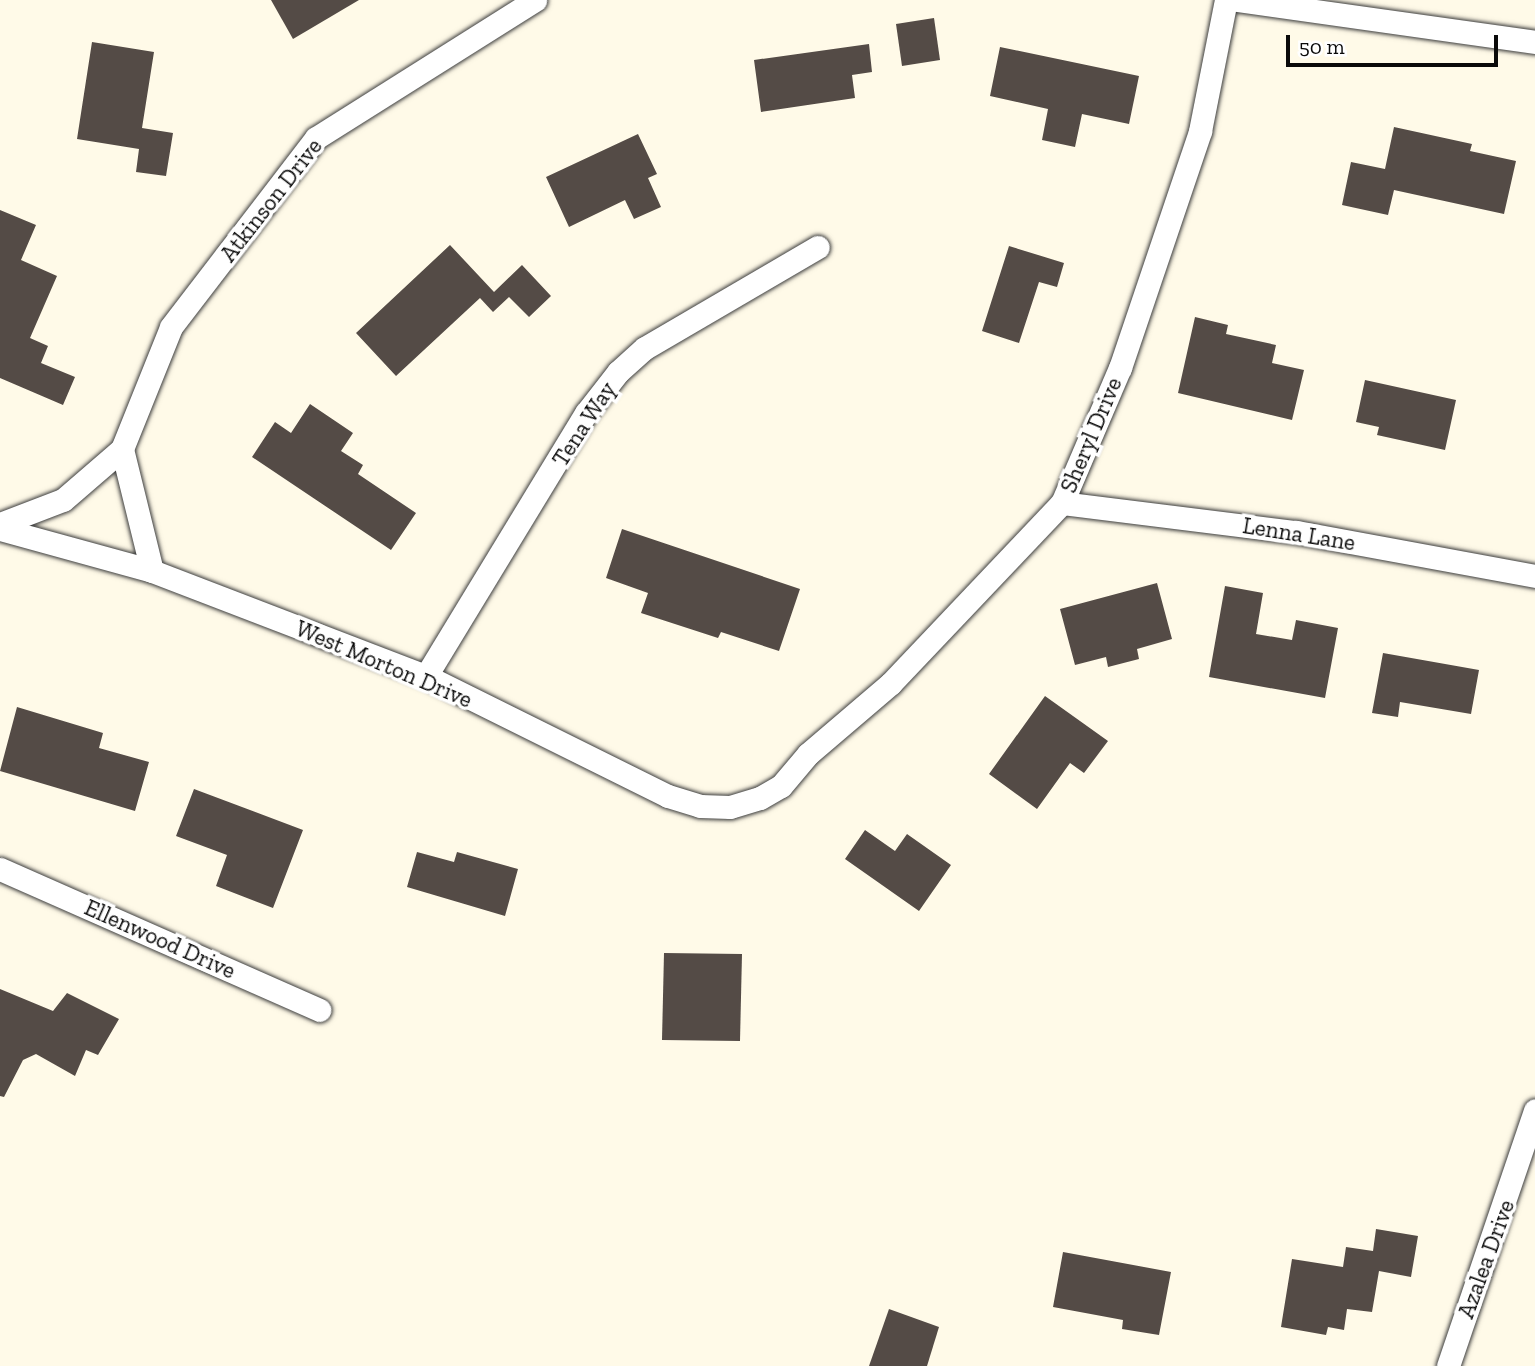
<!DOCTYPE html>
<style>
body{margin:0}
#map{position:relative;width:1535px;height:1366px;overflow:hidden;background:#fffae8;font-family:"Zilla Slab",serif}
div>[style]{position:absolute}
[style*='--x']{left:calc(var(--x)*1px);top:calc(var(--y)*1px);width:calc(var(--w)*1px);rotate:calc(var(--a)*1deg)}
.building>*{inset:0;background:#544b46}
.roads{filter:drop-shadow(0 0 2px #3d3d3d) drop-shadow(0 0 2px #3d3d3d)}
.street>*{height:23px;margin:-11.5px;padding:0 11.5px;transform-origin:11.5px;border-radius:11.5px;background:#fff}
span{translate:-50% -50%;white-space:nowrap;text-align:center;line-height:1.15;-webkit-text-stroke:7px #fff;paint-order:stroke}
.street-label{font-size:23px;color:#0a0a0a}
.scale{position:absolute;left:1286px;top:35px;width:212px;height:32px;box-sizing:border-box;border:4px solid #0a0a0a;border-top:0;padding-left:9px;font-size:21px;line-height:24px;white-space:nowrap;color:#0a0a0a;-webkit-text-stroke:5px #fff;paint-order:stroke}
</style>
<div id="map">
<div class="building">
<i style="clip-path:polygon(271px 0,359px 0,293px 39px)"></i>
<i style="clip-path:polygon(934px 18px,940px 60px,902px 66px,896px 24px)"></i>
<i style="clip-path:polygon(92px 42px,154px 52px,142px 128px,173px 133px,166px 176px,136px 172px,139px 149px,77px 139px)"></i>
<i style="clip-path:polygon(869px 44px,872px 72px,852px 75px,855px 98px,761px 112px,754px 60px)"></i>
<i style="clip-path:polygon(1000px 47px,1139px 76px,1129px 124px,1082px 114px,1075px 147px,1042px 140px,1048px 109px,990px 96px)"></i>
<i style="clip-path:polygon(1394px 127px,1472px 144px,1470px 151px,1516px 161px,1504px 214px,1394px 190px,1388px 215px,1342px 205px,1351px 162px,1385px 169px)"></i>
<i style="clip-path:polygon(638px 134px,657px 174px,648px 178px,661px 207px,634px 219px,625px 200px,569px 227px,546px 177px)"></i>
<i style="clip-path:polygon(0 210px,36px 225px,21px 260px,57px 276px,30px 338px,48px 346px,41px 363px,75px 377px,63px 405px,0 378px)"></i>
<i style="clip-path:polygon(450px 245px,494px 292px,522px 265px,551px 296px,529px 317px,509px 297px,493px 312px,480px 298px,396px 376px,356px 333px)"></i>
<i style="clip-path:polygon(1009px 246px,1064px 263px,1057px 287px,1039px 282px,1019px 343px,982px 331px)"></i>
<i style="clip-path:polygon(1195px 317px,1228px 325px,1226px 334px,1276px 345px,1272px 363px,1304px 370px,1292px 420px,1178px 393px)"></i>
<i style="clip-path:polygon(1365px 380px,1456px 400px,1445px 450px,1377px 435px,1379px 427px,1356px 422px)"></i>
<i style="clip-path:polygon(310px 404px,353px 433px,341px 451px,363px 465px,358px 474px,416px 513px,391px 550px,252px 457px,275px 422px,291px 433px)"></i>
<i style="clip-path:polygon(622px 529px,800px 589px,779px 651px,721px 632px,718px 638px,641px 613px,648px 593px,606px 578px)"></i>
<i style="clip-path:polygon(1157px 583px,1172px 639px,1137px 649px,1139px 659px,1108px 667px,1106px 657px,1075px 665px,1060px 609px)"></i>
<i style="clip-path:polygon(1225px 586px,1263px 593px,1256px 634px,1292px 640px,1296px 620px,1338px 628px,1325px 698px,1209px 677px)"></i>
<i style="clip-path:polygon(1383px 653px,1479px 670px,1471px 714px,1400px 702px,1398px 717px,1372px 713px)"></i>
<i style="clip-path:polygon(1045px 696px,1108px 741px,1084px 773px,1070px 763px,1037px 809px,989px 774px)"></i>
<i style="clip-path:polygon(17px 707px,103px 733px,99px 748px,149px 762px,135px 811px,0 771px)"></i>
<i style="clip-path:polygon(194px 789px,303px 830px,273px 908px,216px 886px,227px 855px,176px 836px)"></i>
<i style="clip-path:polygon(865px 830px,895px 851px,907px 834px,951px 865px,919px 911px,845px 859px)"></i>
<i style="clip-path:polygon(417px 852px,454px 862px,457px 852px,518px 869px,505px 916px,407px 887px)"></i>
<i style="clip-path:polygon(664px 953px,742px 954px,740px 1041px,662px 1040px)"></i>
<i style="clip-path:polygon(0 989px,53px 1011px,67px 993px,119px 1019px,98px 1055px,86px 1050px,75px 1076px,36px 1054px,23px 1060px,4px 1097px,0 1096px)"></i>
<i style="clip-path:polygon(1376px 1229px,1418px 1236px,1411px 1277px,1379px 1271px,1372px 1312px,1347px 1309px,1344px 1330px,1328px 1327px,1326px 1335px,1281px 1327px,1292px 1259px,1343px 1267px,1346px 1247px,1373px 1251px)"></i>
<i style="clip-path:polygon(1063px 1252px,1171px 1272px,1159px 1335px,1122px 1329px,1123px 1320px,1053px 1307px)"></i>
<i style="clip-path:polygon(889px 1309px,939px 1327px,927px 1366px,869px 1366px)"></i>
</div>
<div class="roads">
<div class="street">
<i style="--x:1237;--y:0;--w:301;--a:8"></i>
<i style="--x:1062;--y:503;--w:236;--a:7.1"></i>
<i style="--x:1296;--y:532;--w:243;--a:10.4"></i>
<i style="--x:0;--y:524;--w:67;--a:-20.9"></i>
<i style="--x:63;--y:500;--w:78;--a:-40.8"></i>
<i style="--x:0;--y:529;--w:158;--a:15.4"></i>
<i style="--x:152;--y:571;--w:293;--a:21"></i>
<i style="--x:426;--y:676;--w:270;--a:26.4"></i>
<i style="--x:668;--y:796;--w:34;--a:17"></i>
<i style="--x:700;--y:806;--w:30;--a:2"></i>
<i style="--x:730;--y:807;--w:31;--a:-17"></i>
<i style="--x:760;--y:798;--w:24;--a:-30"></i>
<i style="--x:781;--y:786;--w:42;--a:-49.8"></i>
<i style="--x:808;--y:754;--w:109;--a:-40.5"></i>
<i style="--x:891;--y:683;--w:248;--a:-46.5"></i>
<i style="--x:1062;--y:503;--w:147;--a:-66.8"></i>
<i style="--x:1120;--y:368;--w:250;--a:-71.3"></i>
<i style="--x:1200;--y:131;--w:134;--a:-78.8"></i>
<i style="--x:152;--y:571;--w:126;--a:-103.8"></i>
<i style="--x:122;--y:449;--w:131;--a:-68.1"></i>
<i style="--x:171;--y:327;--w:238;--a:-52.5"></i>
<i style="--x:316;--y:138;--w:259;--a:-32.2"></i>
<i style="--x:426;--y:676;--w:308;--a:-58.7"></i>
<i style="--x:586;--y:413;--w:52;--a:-52"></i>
<i style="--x:618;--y:372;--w:36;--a:-42"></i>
<i style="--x:645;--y:348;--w:200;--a:-30.3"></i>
<i style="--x:0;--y:869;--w:349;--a:23.8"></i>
<i style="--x:1448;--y:1366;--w:270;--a:-71.2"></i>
</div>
</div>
<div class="street-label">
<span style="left:271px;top:200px;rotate:-52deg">Atkinson Drive</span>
<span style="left:584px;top:424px;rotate:-57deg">Tena Way</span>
<span style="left:1091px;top:435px;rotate:-67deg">Sheryl Drive</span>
<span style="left:1299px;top:534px;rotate:9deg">Lenna Lane</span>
<span style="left:384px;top:664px;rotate:23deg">West Morton Drive</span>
<span style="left:160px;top:939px;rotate:24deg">Ellenwood Drive</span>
<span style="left:1486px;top:1259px;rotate:-70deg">Azalea Drive</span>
</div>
<div class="scale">50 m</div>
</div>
